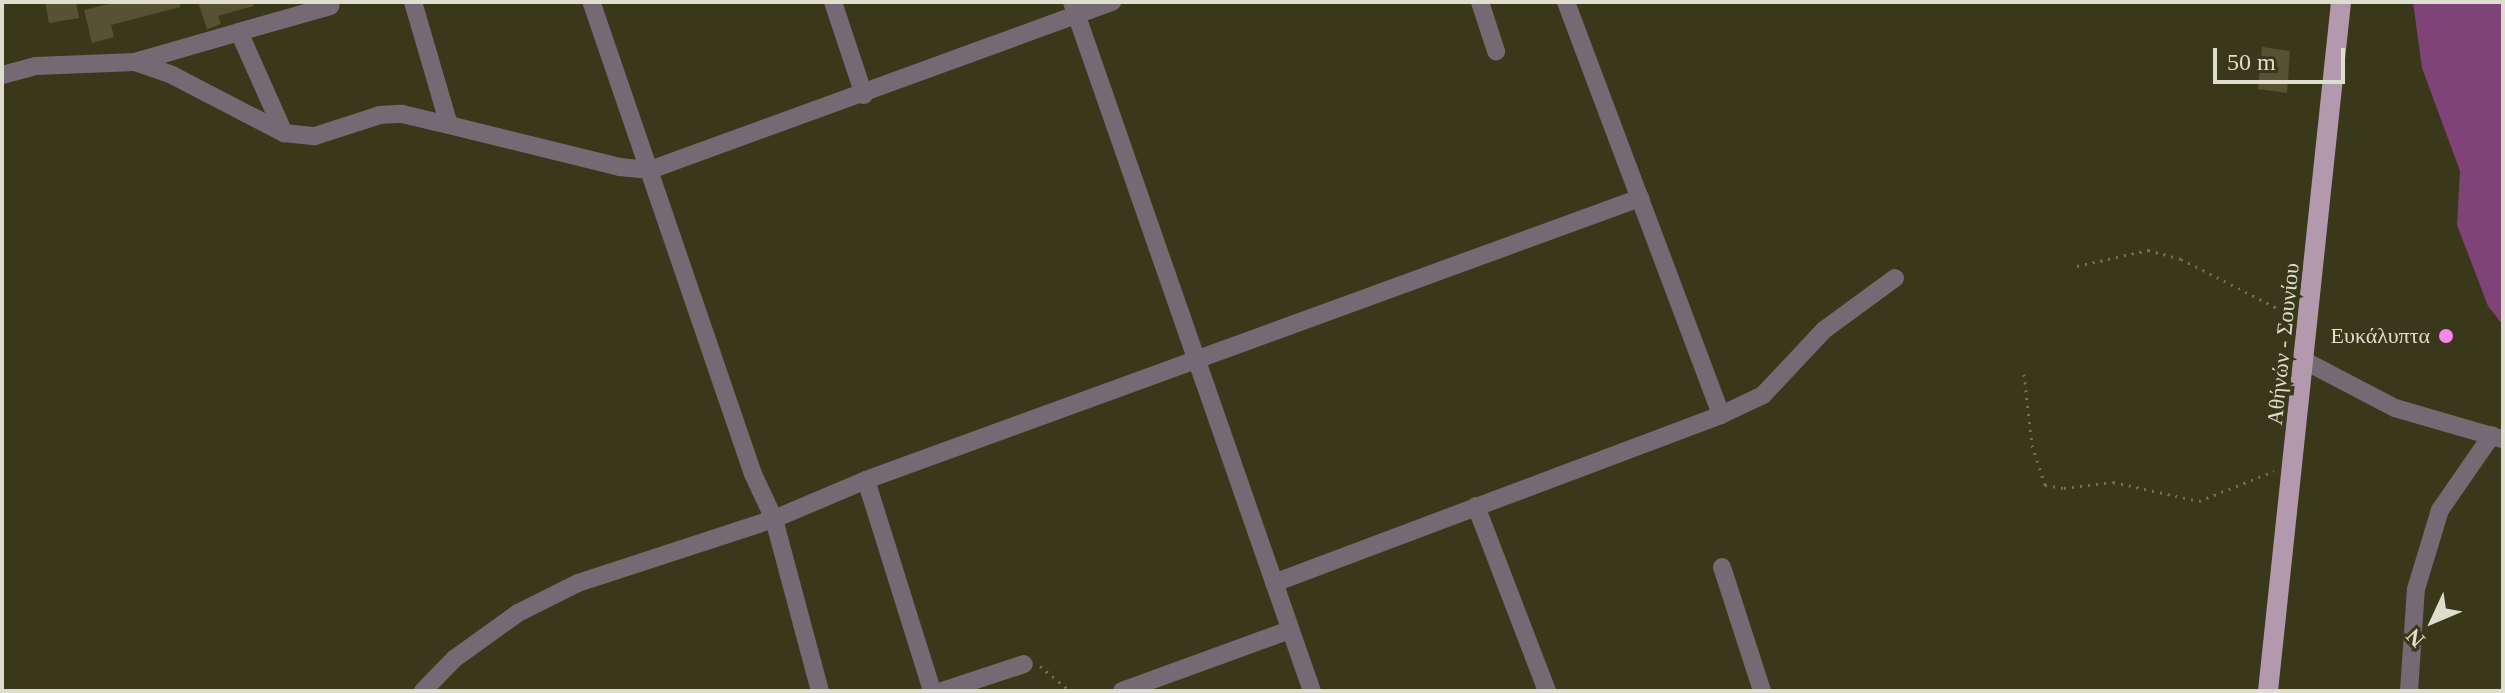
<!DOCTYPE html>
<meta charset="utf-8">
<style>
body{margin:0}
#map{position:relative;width:2505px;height:693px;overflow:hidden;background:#3a381a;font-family:"Times New Roman",serif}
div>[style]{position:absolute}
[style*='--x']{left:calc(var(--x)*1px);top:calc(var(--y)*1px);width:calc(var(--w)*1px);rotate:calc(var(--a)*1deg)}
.water>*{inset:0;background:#7f4378}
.building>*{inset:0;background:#555334}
.path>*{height:3px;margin-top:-1.5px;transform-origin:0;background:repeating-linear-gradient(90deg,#717056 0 2px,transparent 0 8px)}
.minor>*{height:18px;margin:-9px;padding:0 9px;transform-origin:9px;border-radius:9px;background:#756973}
.major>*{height:20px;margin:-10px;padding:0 10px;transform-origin:10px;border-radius:10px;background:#b299ae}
.dots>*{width:22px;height:22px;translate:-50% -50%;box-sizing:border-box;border:4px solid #3a381a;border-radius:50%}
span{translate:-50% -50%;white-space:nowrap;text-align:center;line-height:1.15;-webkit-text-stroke:8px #3a381a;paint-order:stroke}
.poi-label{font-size:22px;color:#dedecc}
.right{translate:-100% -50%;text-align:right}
.street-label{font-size:22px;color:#dedecc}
.frame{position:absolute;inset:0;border:4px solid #dedecc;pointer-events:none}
.north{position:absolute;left:2393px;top:581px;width:80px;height:80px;-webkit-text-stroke:6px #3a381a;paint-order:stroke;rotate:226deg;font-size:22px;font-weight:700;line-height:32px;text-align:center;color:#dedecc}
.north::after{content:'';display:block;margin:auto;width:28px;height:36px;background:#dedecc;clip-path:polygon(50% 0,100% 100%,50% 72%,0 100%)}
.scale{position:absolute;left:2213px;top:48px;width:132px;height:36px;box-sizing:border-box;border:4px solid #dedecc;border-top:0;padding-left:10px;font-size:24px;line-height:28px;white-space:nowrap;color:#dedecc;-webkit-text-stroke:6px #3a381a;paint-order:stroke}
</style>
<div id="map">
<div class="water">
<i style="clip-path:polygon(2413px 2px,2503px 2px,2503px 325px,2488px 306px,2457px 225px,2460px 171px,2422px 68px)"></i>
</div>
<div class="building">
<i style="clip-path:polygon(45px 2px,76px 2px,79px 18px,49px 23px)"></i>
<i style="clip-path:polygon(117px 2px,180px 2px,180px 7px,111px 25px,114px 37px,92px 43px,84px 10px)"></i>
<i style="clip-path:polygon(198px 2px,253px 2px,253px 6px,218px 16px,221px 24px,207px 29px)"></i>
<i style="clip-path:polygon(2262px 47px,2290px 51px,2287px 93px,2258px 89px)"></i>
</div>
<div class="path">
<i style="--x:2077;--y:266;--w:73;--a:-12.7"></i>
<i style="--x:2148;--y:250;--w:34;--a:15"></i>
<i style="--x:2181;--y:259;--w:121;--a:27"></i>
<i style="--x:2024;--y:374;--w:71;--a:83.6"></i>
<i style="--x:2032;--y:445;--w:42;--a:72"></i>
<i style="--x:2045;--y:485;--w:19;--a:9"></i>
<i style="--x:2064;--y:488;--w:49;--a:-7"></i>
<i style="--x:2113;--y:482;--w:88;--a:12.5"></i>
<i style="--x:2199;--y:501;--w:81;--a:-21.8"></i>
<i style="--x:1040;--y:666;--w:39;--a:40"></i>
</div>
<div class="minor">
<i style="--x:413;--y:2;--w:128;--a:73.7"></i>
<i style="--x:449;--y:125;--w:176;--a:13.8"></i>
<i style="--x:620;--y:167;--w:30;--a:6"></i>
<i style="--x:650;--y:170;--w:492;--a:-20"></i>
<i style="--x:833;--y:2;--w:98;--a:71.6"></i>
<i style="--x:1072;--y:2;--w:730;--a:70.8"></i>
<i style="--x:1480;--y:2;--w:52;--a:71.9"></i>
<i style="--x:1566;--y:2;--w:441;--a:69.4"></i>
<i style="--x:239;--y:32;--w:95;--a:-15.9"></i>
<i style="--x:135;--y:62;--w:108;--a:-16.1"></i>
<i style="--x:239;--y:32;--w:111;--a:66"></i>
<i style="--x:284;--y:133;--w:31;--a:6"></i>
<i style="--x:315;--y:136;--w:68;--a:-17.9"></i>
<i style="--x:380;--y:115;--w:22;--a:-3"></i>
<i style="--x:402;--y:114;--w:48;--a:13.2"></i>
<i style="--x:2;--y:75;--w:35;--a:-15"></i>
<i style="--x:36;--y:66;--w:99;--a:-2.3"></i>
<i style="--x:135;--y:62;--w:39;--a:19"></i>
<i style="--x:172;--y:75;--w:126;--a:27.4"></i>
<i style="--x:2305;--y:361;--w:102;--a:27.6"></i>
<i style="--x:2395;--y:408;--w:111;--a:16.2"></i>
<i style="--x:866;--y:480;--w:221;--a:72.6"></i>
<i style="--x:1476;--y:506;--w:198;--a:69"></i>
<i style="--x:1722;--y:567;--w:130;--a:72.1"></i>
<i style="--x:1274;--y:583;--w:478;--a:-20.6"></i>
<i style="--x:1721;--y:415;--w:47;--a:-25.5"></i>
<i style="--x:1763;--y:395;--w:89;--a:-46.8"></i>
<i style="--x:1824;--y:330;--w:88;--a:-36.2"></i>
<i style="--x:423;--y:691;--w:45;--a:-45.9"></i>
<i style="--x:454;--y:659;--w:79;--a:-35.7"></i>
<i style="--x:518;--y:613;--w:67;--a:-26.6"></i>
<i style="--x:578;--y:583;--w:206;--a:-18.1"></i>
<i style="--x:774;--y:519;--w:50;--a:-115"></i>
<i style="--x:753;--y:474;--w:499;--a:-108.9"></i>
<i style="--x:820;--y:691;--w:178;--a:-105"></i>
<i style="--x:774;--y:519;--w:100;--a:-23"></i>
<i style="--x:866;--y:480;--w:824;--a:-20.02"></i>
<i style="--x:942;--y:691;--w:86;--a:-18.2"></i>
<i style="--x:1122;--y:691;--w:179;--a:-20"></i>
<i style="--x:2409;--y:691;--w:102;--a:-86.1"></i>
<i style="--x:2416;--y:589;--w:83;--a:-73.1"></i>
<i style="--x:2440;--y:510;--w:91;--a:-55.3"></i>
</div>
<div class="major">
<i style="--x:2268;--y:691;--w:693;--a:-83.95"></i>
</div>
<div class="dots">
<i style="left:2446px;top:336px;background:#f788eb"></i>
</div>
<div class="poi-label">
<span class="right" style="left:2430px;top:336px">Ευκάλυπτα</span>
</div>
<div class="street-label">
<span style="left:2283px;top:344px;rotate:-84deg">Αθήνών - Σουνίου</span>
</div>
<div class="frame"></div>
<div class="north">N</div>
<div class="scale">50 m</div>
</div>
